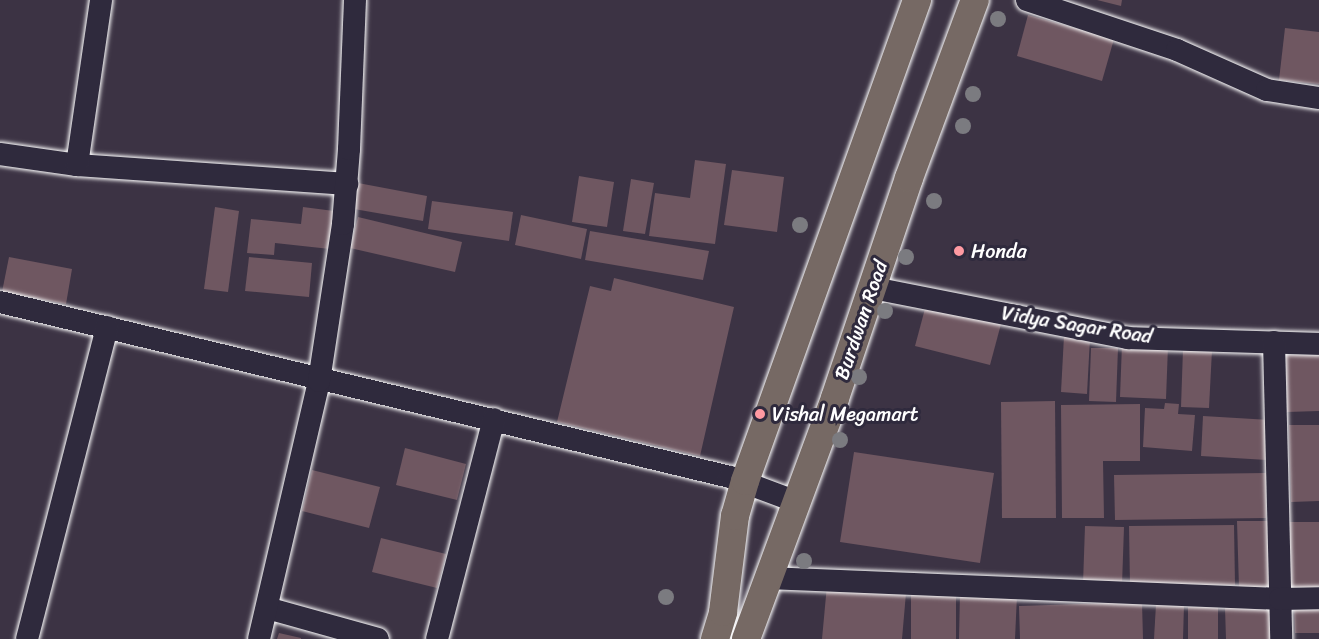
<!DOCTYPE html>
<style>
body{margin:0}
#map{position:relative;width:1319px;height:639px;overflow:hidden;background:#3c3344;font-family:Sriracha,sans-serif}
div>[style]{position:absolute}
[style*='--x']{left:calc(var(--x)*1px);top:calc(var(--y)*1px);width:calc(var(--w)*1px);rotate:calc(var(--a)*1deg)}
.building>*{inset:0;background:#6f5761}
.roads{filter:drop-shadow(0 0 2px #fff) drop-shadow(0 0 2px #fff)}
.minor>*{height:22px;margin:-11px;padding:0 11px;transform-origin:11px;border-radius:11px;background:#2f2a3d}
.major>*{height:28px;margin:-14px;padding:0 14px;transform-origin:14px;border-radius:14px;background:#766964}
.trees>*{width:16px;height:16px;margin:-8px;border-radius:50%;background:#7b7b80}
.dots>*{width:16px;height:16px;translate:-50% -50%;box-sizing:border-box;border:3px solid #2f2a3d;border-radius:50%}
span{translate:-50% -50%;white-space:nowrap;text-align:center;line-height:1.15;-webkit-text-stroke:6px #2f2a3d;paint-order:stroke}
.poi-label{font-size:20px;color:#fff}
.left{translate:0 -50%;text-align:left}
.street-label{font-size:20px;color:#fff}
</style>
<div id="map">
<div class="building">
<i style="clip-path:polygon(1097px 0,1122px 0,1121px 6px)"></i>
<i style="clip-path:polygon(1028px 15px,1114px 39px,1102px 81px,1017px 56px)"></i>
<i style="clip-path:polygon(1285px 28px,1319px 32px,1319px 84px,1279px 80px)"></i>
<i style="clip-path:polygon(695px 160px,726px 164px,715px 244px,649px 236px,655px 193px,690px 198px)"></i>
<i style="clip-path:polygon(732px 170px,784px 177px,777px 232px,724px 225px)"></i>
<i style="clip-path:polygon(579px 176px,614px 182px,607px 227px,572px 222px)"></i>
<i style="clip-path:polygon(631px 179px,654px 183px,645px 234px,623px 231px)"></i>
<i style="clip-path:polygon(358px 183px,427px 196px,423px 221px,354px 209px)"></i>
<i style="clip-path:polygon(432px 201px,513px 212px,509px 241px,428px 229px)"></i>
<i style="clip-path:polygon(215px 207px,239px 211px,228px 292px,204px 289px)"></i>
<i style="clip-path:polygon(303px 207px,334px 211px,330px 249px,275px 243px,274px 255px,247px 253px,251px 219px,301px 224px)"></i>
<i style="clip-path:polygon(521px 215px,587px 229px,581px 259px,515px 245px)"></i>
<i style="clip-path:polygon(358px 217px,462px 242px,455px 272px,350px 248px)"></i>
<i style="clip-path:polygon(590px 231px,709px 251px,703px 280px,585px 260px)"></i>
<i style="clip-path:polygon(9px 257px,72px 269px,66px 304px,2px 292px)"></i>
<i style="clip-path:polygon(249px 257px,312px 263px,309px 297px,245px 291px)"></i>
<i style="clip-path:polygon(614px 278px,734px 307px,700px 456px,557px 422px,590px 286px,611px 291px)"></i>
<i style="clip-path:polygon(926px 305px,1001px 324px,990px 365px,915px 346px)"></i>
<i style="clip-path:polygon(1064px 336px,1090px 338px,1087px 394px,1061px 392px)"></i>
<i style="clip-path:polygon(1122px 344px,1168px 346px,1166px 399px,1120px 397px)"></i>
<i style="clip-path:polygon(1091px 348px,1118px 348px,1116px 402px,1089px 401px)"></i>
<i style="clip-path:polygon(1183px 349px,1212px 350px,1209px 408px,1181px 407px)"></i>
<i style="clip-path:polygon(1319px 354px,1319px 411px,1287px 412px,1286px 355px)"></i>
<i style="clip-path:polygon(1055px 401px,1056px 518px,1002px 518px,1001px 402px)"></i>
<i style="clip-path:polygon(1165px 403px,1179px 404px,1178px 414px,1195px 415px,1192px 451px,1143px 447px,1145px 408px,1164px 409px)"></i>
<i style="clip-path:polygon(1140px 404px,1140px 461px,1103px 461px,1104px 518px,1062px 518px,1061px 405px)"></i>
<i style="clip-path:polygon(1203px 416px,1270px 420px,1267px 460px,1201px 456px)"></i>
<i style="clip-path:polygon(1289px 425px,1319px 425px,1319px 501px,1291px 502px)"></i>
<i style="clip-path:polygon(405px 448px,466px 464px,457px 500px,396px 485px)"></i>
<i style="clip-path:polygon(854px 452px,994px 473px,980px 563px,840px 542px)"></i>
<i style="clip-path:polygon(312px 470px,380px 487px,369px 528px,302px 511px)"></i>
<i style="clip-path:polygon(1266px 473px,1266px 518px,1115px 520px,1114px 475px)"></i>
<i style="clip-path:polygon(1237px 521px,1270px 521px,1272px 587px,1239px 588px)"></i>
<i style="clip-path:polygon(1289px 522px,1319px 522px,1319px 590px,1290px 590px)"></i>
<i style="clip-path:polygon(1234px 525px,1235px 585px,1130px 586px,1129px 526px)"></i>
<i style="clip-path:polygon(1085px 526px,1124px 527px,1122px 585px,1083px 584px)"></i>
<i style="clip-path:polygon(381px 538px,446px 554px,437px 588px,372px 572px)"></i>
<i style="clip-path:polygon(827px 585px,906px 593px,902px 639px,822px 639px)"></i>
<i style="clip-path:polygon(911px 591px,956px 591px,956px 639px,911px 639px)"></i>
<i style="clip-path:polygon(960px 593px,1017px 595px,1015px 639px,959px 639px)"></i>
<i style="clip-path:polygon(1142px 602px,1143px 639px,1020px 639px,1019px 606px)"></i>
<i style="clip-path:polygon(1319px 603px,1319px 633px,1295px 633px,1294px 604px)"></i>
<i style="clip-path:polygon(1156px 604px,1184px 605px,1183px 639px,1154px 639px)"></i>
<i style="clip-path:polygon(1188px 607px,1218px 607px,1218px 639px,1188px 639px)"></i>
<i style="clip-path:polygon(1272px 607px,1273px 639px,1226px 639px,1225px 608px)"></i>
<i style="clip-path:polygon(279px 633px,301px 638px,301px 639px,277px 639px)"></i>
</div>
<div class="roads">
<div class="minor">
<i style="--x:1027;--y:0;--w:158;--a:18.4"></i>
<i style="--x:1177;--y:50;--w:98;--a:24"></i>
<i style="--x:1267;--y:90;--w:53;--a:8.7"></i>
<i style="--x:0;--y:154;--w:78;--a:8.1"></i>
<i style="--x:77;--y:165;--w:271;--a:4"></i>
<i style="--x:77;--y:165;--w:167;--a:-81.7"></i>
<i style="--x:873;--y:288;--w:260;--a:11.1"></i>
<i style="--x:1128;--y:338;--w:191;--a:1.8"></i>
<i style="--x:0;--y:302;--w:751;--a:13.48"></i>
<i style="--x:730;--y:477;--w:72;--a:20.5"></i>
<i style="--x:1274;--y:342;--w:297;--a:88.6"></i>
<i style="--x:767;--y:578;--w:513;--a:2.34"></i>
<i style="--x:1280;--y:599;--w:39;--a:-1"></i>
<i style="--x:267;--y:608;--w:115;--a:15.6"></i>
<i style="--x:27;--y:639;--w:322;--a:-75.6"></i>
<i style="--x:259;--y:639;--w:265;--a:-76.9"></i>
<i style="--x:319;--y:381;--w:159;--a:-81.3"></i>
<i style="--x:343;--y:224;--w:75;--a:-85.4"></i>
<i style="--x:349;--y:149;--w:149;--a:-87.7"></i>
<i style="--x:437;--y:639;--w:227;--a:-75.5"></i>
</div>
<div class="major">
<i style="--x:715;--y:639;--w:28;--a:-73"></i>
<i style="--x:723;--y:612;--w:97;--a:-82.9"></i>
<i style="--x:735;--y:516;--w:36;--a:-74"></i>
<i style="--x:745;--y:481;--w:511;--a:-70.32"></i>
<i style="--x:746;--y:639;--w:257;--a:-69.7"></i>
<i style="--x:835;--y:398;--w:232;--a:-71.4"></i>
<i style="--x:909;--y:178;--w:190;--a:-69.7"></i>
</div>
</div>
<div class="trees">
<i style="left:998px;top:19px"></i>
<i style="left:973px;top:94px"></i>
<i style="left:963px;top:126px"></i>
<i style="left:934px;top:201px"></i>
<i style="left:800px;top:225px"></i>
<i style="left:906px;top:257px"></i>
<i style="left:885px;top:311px"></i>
<i style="left:859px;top:377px"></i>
<i style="left:840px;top:440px"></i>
<i style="left:804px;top:561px"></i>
<i style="left:666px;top:597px"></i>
</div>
<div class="dots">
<i style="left:959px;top:251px;background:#ff9aa2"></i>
<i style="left:760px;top:414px;background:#ff9aa2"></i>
</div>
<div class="poi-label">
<span class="left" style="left:971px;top:251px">Honda</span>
<span class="left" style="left:772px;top:414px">Vishal Megamart</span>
</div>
<div class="street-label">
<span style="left:861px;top:320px;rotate:-71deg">Burdwan Road</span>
<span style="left:1077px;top:325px;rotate:9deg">Vidya Sagar Road</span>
</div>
</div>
